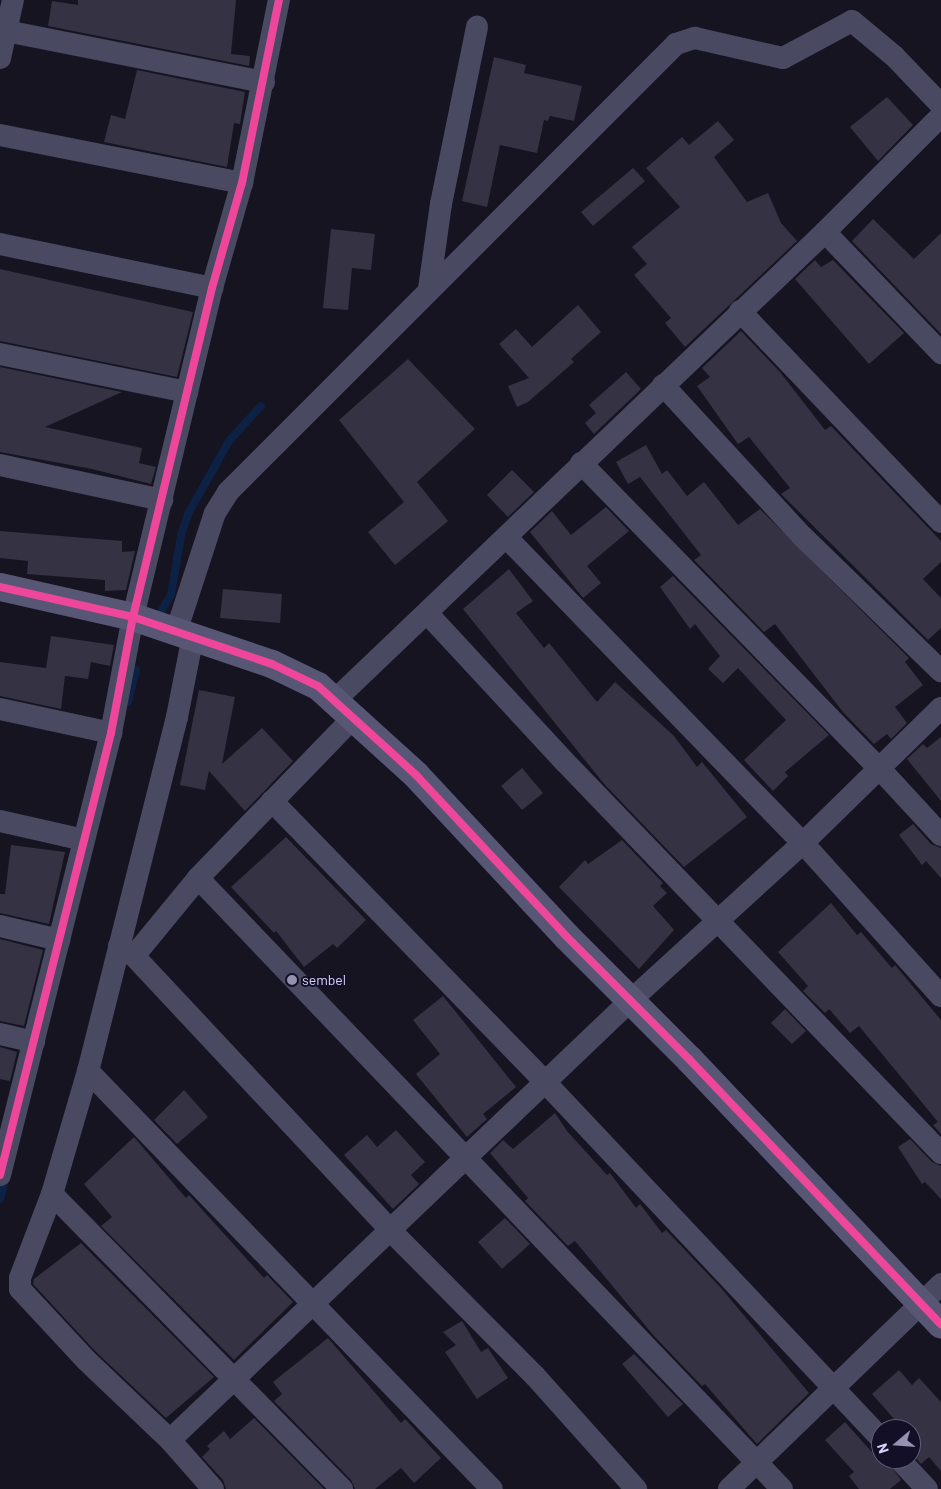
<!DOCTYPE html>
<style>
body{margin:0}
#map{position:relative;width:941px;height:1489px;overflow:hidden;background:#161421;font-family:Barlow,sans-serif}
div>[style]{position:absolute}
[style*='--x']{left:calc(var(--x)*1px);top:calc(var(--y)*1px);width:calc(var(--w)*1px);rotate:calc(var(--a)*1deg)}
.stream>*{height:8px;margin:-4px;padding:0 4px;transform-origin:4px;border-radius:4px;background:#0d2144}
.building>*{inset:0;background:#343243}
.street>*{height:22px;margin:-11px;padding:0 11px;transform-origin:11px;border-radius:11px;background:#4a4962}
.secondary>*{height:28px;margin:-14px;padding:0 14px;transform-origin:14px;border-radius:14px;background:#575674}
.cycleway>*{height:8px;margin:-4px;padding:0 4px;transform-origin:4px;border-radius:4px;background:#ed469a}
.dots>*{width:14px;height:14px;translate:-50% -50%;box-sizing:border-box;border:2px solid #130f26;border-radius:50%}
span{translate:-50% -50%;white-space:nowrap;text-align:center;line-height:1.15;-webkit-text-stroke:4px #130f26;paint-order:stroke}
.poi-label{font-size:14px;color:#d9d4ff}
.left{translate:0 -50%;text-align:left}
.north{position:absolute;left:871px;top:1419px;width:50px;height:50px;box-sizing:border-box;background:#130f26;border:1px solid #625e7d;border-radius:50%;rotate:252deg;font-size:14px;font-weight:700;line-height:20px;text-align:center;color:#d9d4ff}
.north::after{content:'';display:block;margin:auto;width:18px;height:22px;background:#9591b1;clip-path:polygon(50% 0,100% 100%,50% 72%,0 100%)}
</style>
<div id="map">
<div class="stream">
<i style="--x:162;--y:610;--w:17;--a:-59"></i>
<i style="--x:171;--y:595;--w:61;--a:-80.5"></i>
<i style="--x:181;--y:535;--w:24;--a:-71"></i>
<i style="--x:189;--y:512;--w:81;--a:-60.6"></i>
<i style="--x:229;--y:441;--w:47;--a:-47.6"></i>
<i style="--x:128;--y:702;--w:33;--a:-76"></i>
<i style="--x:0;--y:1199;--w:24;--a:-75"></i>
</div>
<div class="building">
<i style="clip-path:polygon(78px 0,236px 0,231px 54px,250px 56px,249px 66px,48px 26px,52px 1px,78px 5px)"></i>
<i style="clip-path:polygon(494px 57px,526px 65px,524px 73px,582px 86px,574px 121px,550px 116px,548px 121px,544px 120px,537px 153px,500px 145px,487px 207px,462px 201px)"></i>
<i style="clip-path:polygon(137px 70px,245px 92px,240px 124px,234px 123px,227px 167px,104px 142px,111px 115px,125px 119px)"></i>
<i style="clip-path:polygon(887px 97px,913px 125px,878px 161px,850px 127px)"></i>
<i style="clip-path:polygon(718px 121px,734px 140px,714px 157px,747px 202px,768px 193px,781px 223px,797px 241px,685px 347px,665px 323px,671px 318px,634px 275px,647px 264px,632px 247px,680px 207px,646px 168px,682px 137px,689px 145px)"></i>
<i style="clip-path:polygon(633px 168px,645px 181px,593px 226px,581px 212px)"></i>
<i style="clip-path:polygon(873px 219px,914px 259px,941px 233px,941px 334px,852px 241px)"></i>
<i style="clip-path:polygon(331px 229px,375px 234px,371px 270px,352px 268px,348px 310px,323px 308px)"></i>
<i style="clip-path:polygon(815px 260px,821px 267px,833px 260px,904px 333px,869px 364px,795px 279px)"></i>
<i style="clip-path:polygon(0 269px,193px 312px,177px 377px,0 341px)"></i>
<i style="clip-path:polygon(578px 305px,601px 332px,571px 359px,574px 362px,528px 402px,517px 407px,508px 386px,529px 378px,499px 344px,516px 329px,532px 347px)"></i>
<i style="clip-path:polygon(741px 331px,780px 372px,825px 430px,831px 426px,941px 541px,941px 562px,923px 579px,941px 598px,941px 628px,928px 640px,781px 494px,790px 488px,749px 437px,738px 444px,697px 386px,710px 377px,702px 368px)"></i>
<i style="clip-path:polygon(408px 359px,475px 429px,417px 482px,448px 521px,395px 565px,368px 532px,404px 502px,339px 420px)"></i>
<i style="clip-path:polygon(0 367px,122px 392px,45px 427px,142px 448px,139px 463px,156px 467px,151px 484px,92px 469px,0 452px)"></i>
<i style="clip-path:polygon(626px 372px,641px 389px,594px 434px,585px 423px,596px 413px,589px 405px)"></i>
<i style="clip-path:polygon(646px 445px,662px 474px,667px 470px,687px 496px,704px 482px,738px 525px,760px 509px,909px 658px,905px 662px,923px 685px,895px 707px,907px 723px,891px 739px,887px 734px,874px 744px,843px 712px,775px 624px,764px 632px,694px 560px,701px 555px,640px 477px,628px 484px,616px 462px)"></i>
<i style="clip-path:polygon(512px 470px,534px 492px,508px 517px,487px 495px)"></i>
<i style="clip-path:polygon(606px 507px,629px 531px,587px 566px,601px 583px,583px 598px,530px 532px,552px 511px,571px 535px)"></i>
<i style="clip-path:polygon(0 531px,122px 541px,122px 552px,135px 551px,126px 590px,105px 591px,105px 580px,27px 574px,28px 561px,0 558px)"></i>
<i style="clip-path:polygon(509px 569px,533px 601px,516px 613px,544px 648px,549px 643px,597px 702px,615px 682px,674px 736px,697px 767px,702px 762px,747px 817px,684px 867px,605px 785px,463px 609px)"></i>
<i style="clip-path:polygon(673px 576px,829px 735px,785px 772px,788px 776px,773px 791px,744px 760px,786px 720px,738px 668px,723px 683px,708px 669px,720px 656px,695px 624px,690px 629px,660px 587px)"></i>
<i style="clip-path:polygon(223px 589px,282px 594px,280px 623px,220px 618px)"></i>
<i style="clip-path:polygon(51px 636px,114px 645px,110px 666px,91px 662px,88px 679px,65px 676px,61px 709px,0 696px,0 662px,46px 668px)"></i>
<i style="clip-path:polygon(199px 690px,235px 697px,222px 764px,262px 728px,293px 761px,245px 811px,209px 771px,205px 790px,180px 785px)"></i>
<i style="clip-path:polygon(941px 737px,941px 801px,907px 759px,923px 744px,927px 748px)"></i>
<i style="clip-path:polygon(522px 768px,543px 793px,522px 810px,501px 786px)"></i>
<i style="clip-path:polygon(913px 824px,931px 844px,941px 848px,941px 878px,926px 861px,922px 865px,899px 835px)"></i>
<i style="clip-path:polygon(286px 837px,366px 920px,337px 948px,333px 944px,304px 967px,276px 931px,274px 933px,231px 887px)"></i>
<i style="clip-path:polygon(622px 840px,663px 883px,660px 886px,667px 893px,653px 906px,674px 930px,639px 969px,559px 887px,585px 860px,588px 864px)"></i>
<i style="clip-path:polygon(11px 845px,65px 852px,49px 924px,0 913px,0 894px,5px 894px)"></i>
<i style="clip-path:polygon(831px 903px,857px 935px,861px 932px,892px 968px,895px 965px,941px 1020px,941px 1134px,933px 1125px,938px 1122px,859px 1026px,850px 1033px,829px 1009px,825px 1013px,803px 991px,808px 986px,778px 952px)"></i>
<i style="clip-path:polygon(0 939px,43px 950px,24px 1026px,0 1021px)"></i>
<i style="clip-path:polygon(443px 996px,516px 1087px,483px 1114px,487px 1119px,467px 1137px,416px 1074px,440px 1054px,413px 1020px)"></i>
<i style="clip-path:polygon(785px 1009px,806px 1031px,792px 1044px,771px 1023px)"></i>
<i style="clip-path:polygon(0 1047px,17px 1052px,10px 1081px,0 1079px)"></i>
<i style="clip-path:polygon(184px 1090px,208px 1117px,177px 1144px,154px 1120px)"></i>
<i style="clip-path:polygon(555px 1113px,567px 1131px,607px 1175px,610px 1173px,636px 1208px,640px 1204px,662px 1233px,666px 1230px,721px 1288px,809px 1393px,757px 1444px,705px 1384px,702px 1386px,654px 1336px,575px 1241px,568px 1246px,525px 1201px,528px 1198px,490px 1153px,503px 1140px,513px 1149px)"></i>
<i style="clip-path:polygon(396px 1130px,425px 1162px,411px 1175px,419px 1184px,393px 1209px,344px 1155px,367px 1135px,377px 1147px)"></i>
<i style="clip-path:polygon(134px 1137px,186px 1198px,189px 1195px,264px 1278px,267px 1275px,293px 1302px,234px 1360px,101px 1226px,112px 1217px,84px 1184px)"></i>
<i style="clip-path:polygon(910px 1139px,932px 1162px,941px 1166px,941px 1199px,925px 1182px,922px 1184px,898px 1147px)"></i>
<i style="clip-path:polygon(505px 1218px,530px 1244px,502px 1269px,478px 1242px)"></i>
<i style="clip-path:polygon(81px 1243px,214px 1377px,166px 1418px,95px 1351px,33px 1284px,34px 1279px)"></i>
<i style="clip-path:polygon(462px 1321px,481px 1352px,488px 1348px,508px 1378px,477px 1399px,445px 1352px,456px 1345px,443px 1332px)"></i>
<i style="clip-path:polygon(328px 1338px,401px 1423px,405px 1419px,441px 1458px,414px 1483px,401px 1468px,375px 1489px,355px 1489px,351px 1480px,274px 1401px,282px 1394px,273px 1382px)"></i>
<i style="clip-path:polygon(634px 1354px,683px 1404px,668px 1417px,622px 1364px)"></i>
<i style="clip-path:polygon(899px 1370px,912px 1385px,919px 1378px,941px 1402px,941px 1471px,929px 1457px,921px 1464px,911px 1453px,911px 1429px,903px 1429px,872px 1394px)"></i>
<i style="clip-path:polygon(254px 1418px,324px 1489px,226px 1489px,223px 1480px,202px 1457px,210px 1449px,207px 1446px,224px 1431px,230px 1439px)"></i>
<i style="clip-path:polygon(845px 1422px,878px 1459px,886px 1459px,901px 1480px,890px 1489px,859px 1489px,849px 1476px,854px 1472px,825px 1440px)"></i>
</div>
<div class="street">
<i style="--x:6;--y:31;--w:263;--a:11.2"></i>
<i style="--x:0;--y:58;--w:59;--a:-77.4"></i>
<i style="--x:0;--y:135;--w:247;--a:11.2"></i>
<i style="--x:825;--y:232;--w:168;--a:46.2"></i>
<i style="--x:0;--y:244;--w:217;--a:11.7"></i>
<i style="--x:429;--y:289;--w:86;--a:-82"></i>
<i style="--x:441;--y:204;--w:181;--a:-78.5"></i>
<i style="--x:740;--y:311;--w:291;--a:46.4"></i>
<i style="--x:0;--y:354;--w:191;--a:11.5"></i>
<i style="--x:663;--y:385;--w:205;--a:47.4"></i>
<i style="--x:802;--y:536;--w:194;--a:44.2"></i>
<i style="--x:581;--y:463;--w:428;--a:45.7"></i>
<i style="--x:880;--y:769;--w:90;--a:47.3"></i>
<i style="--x:0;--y:465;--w:166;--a:12.2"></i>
<i style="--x:506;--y:537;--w:426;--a:45.9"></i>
<i style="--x:803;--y:843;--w:206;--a:48"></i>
<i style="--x:427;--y:613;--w:202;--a:47.2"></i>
<i style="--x:564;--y:761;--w:544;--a:46.12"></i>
<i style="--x:176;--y:632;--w:125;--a:-71.9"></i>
<i style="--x:215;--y:513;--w:25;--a:-58"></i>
<i style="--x:228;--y:492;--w:634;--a:-45"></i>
<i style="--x:676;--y:44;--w:20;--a:-18"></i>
<i style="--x:695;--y:38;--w:90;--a:12.8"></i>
<i style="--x:783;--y:58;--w:78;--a:-28.2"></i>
<i style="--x:852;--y:21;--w:55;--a:39.8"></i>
<i style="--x:894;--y:56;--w:68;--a:46.2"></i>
<i style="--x:193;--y:636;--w:83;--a:101.2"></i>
<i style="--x:177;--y:717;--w:365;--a:104.1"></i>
<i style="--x:88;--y:1071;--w:128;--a:106.3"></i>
<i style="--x:52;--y:1194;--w:90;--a:110.9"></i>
<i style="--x:20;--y:1278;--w:11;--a:90"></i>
<i style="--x:20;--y:1289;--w:97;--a:47.1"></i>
<i style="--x:86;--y:1360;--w:116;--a:43.6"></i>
<i style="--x:170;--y:1440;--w:65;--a:48.7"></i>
<i style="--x:335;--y:700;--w:678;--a:-43.68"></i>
<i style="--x:825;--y:232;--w:164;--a:-45"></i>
<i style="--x:0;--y:709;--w:114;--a:12.2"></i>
<i style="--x:272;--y:801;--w:392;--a:45.8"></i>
<i style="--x:545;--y:1082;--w:490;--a:46.7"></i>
<i style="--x:0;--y:821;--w:86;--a:12.7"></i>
<i style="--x:198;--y:878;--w:845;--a:46.29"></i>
<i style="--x:0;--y:926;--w:61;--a:13.3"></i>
<i style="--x:119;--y:946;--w:18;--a:34"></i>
<i style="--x:134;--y:956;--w:375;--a:46.9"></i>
<i style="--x:390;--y:1230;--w:206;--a:45.2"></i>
<i style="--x:535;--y:1376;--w:152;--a:48.2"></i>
<i style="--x:134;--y:956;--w:101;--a:-50.6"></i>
<i style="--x:198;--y:878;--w:226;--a:-45.9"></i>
<i style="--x:0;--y:1034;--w:35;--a:13"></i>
<i style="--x:88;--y:1071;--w:581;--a:45.98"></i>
<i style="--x:0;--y:1175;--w:456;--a:-75.9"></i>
<i style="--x:111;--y:733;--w:118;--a:-79.3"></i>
<i style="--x:133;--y:617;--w:338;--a:-76.5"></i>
<i style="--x:212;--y:288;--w:109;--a:-74.1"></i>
<i style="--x:242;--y:183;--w:187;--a:-78.6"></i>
<i style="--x:52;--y:1194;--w:414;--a:45.5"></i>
<i style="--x:170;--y:1440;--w:636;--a:-43.66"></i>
<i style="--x:630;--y:1001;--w:234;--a:-42.4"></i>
<i style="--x:803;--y:843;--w:193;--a:-44.4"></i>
<i style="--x:899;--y:1459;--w:41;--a:47"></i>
<i style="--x:729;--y:1489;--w:295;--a:-44"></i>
</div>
<div class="secondary">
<i style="--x:0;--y:587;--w:136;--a:12.7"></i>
<i style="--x:133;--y:617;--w:147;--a:18.7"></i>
<i style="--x:272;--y:664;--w:51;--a:25.6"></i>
<i style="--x:318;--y:686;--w:132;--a:42.2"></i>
<i style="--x:416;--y:775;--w:221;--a:47"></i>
<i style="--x:567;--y:937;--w:173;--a:45"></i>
<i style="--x:689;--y:1059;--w:366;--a:46.5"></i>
</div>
<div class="cycleway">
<i style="--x:0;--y:587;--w:136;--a:12.7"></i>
<i style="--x:133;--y:617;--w:147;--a:18.7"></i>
<i style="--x:272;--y:664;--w:51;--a:25.6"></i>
<i style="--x:318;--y:686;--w:132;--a:42.2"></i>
<i style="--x:416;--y:775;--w:221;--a:47"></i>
<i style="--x:567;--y:937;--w:173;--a:45"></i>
<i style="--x:689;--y:1059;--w:366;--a:46.5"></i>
<i style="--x:0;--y:1175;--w:456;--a:-75.9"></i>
<i style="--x:111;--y:733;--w:118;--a:-79.3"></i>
<i style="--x:133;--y:617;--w:338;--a:-76.5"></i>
<i style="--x:212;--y:288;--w:109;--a:-74.1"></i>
<i style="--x:242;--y:183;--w:187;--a:-78.6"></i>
</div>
<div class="dots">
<i style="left:292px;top:980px;background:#9591b1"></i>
</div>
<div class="poi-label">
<span class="left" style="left:302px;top:980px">sembel</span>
</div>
<div class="north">N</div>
</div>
